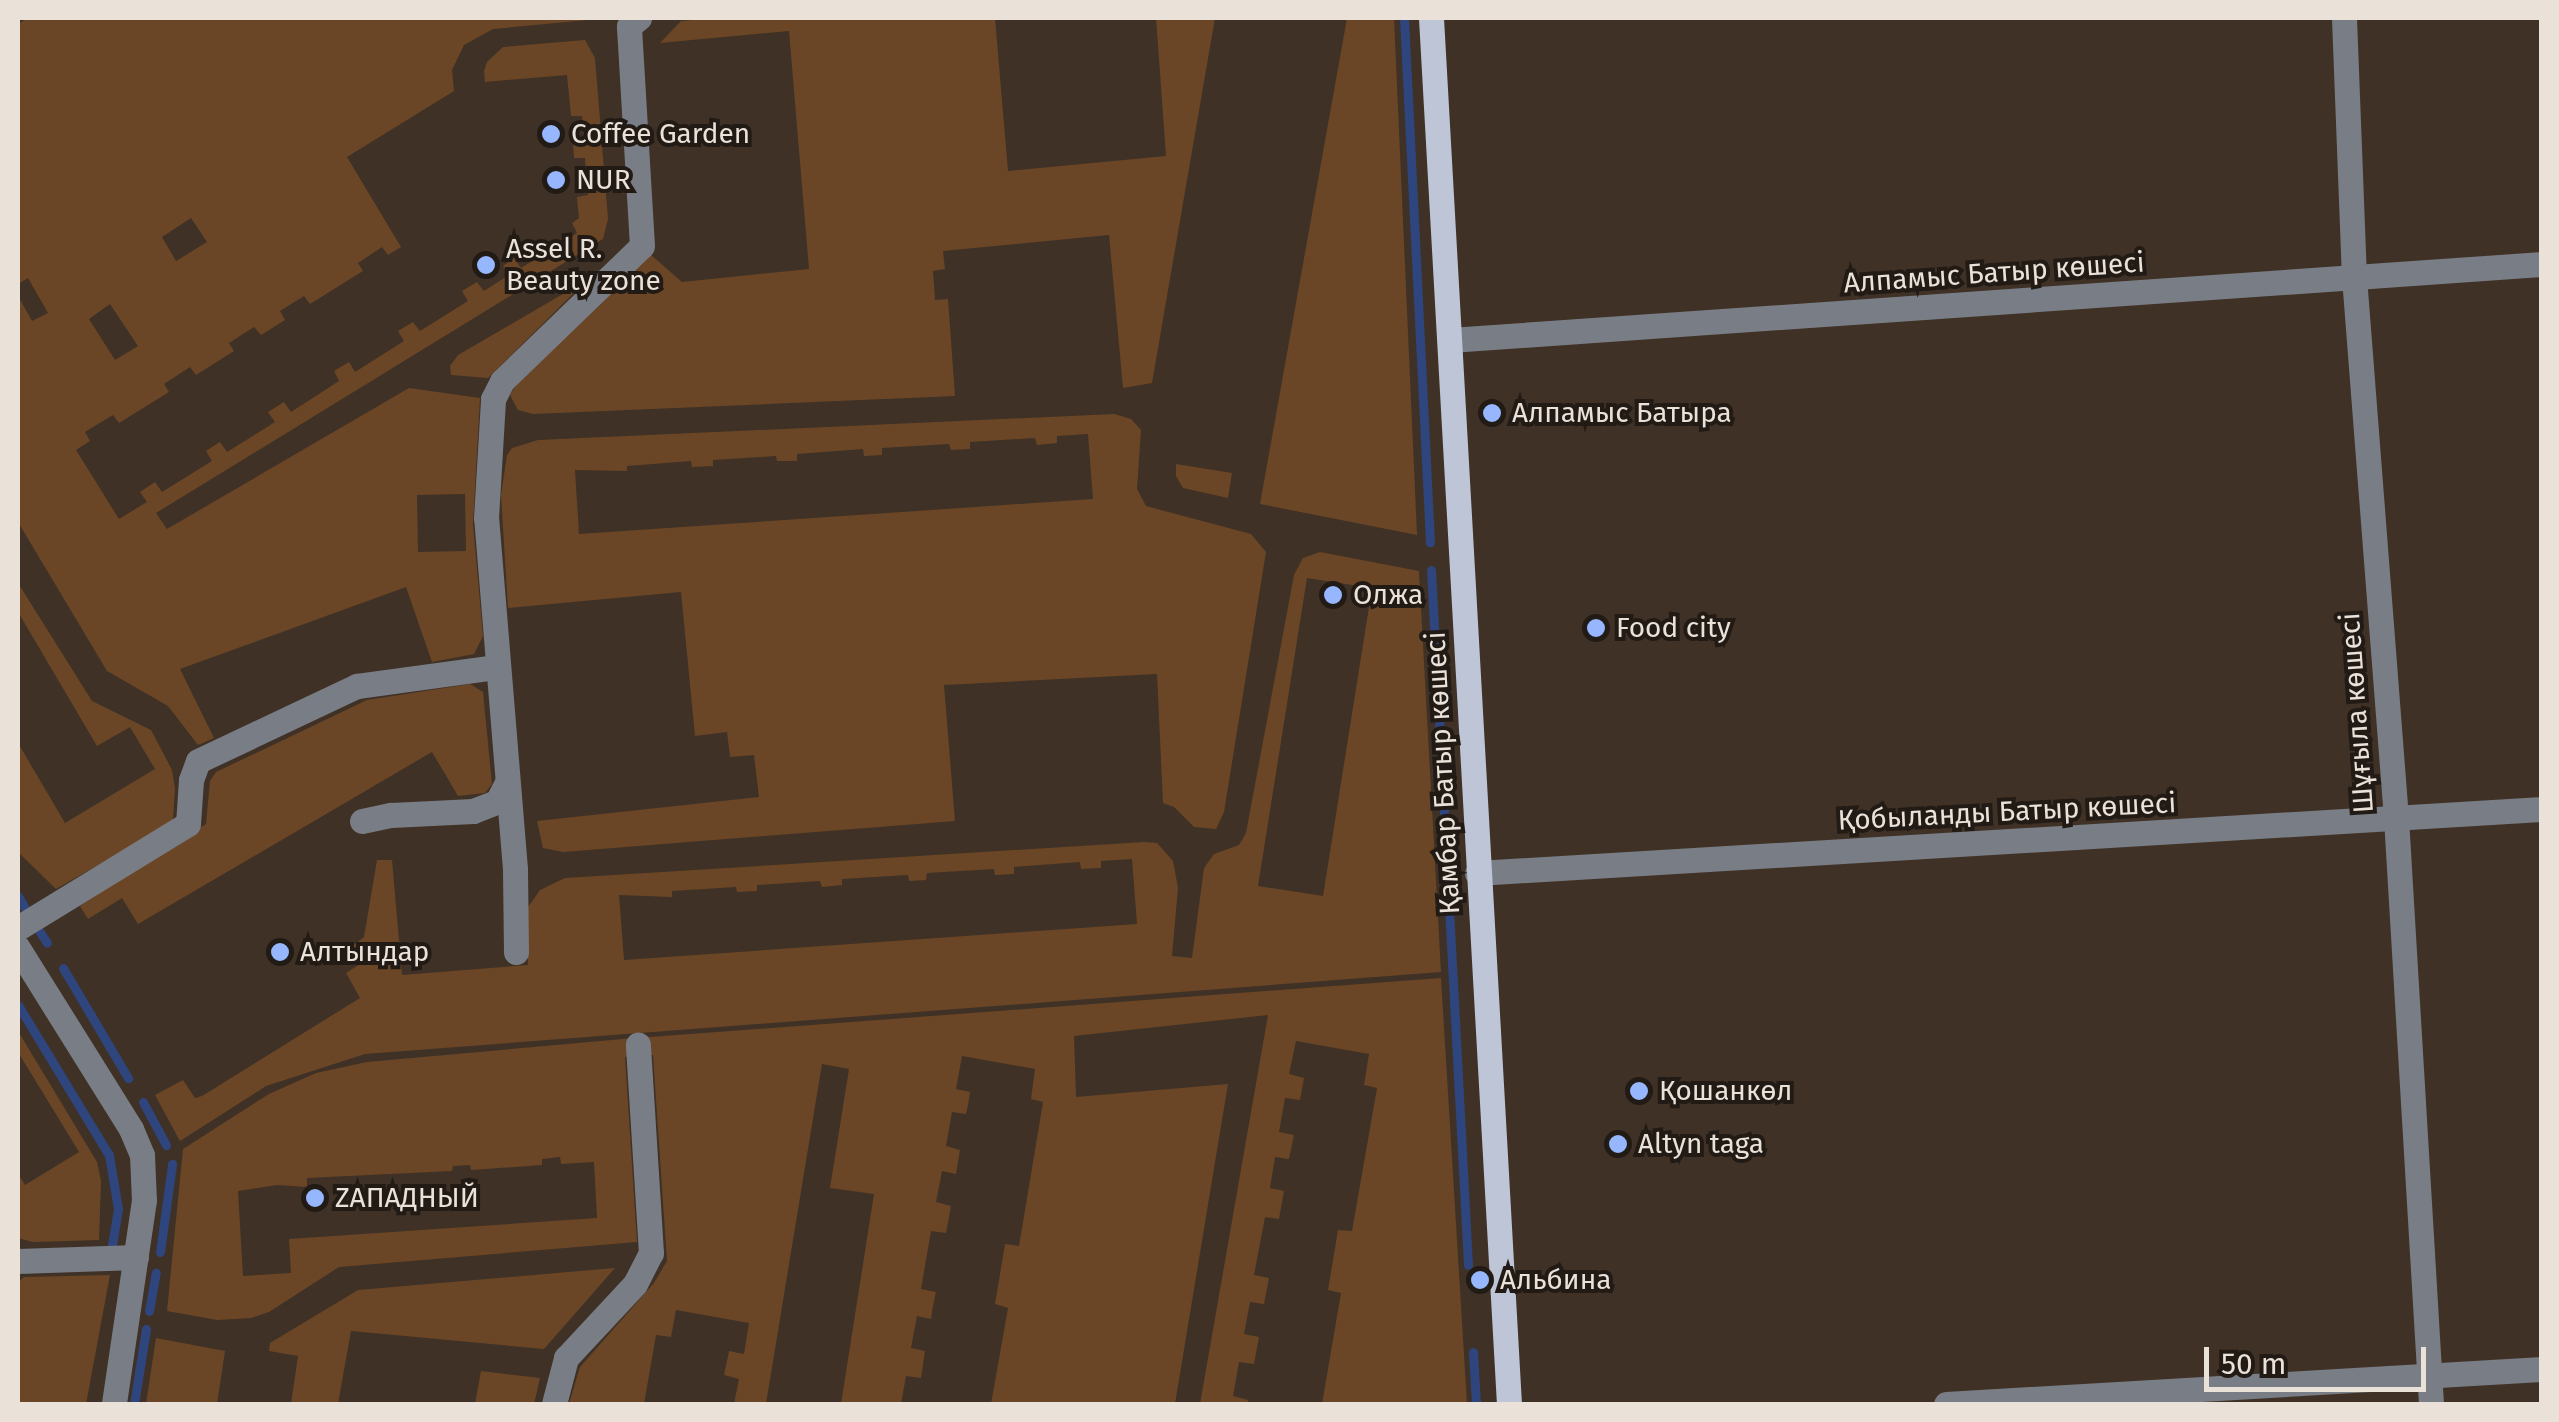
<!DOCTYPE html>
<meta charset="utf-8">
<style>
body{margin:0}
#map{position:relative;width:2559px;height:1422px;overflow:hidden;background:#3f3125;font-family:"Fira Sans",sans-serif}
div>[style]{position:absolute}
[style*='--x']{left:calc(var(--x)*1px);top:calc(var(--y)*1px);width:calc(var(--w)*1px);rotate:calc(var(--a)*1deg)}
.green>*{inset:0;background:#6a4626}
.stream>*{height:9px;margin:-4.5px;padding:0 4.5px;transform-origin:4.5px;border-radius:4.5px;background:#2e457e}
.minor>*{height:25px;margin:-12.5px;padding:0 12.5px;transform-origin:12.5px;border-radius:12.5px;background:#797d85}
.major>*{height:25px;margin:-12.5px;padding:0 12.5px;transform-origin:12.5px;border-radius:12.5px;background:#bec5d6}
.dots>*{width:28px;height:28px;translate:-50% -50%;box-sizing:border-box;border:5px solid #211a15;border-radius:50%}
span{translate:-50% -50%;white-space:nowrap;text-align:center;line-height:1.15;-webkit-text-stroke:8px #211a15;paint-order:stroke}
.poi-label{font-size:28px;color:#eae1d9}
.left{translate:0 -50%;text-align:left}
.street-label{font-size:28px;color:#eae1d9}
.frame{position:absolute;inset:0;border:20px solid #eae1d9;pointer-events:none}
.scale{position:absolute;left:2204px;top:1347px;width:222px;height:45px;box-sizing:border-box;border:5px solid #eae1d9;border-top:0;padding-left:12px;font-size:30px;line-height:35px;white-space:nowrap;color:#eae1d9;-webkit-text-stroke:8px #211a15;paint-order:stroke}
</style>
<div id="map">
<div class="green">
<i style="clip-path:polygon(evenodd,28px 18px,609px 18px,493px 29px,464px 45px,452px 70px,454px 91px,347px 157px,401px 247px,388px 255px,382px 247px,358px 263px,363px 271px,310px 304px,304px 296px,280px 311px,285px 320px,261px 335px,254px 327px,229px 343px,234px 351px,196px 375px,190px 367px,164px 384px,169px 392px,119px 423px,113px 415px,85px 432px,90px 441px,76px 450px,119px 519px,147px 502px,140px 492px,155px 482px,162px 492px,212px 461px,206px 451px,212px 447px,220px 442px,227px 452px,275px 422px,268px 412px,284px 402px,291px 412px,339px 381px,334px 371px,349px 362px,355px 372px,404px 341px,398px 331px,413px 322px,420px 331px,468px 301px,462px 291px,477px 282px,484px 291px,509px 275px,503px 266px,514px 258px,521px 268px,577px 233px,572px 223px,579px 218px,577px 197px,588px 195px,585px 158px,574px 158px,573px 142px,584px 140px,582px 116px,571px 116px,567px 75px,485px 82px,484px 71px,487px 62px,503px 47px,585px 40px,595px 58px,608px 219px,603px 239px,156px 513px,167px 529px,409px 388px,480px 398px,473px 524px,483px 636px,474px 654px,432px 662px,406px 587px,180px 669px,214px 738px,198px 745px,168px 706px,107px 671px,18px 522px,18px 296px,32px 321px,48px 313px,28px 278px,18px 284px,18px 24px,28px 18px,191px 218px,207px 242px,176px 261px,162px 237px,191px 218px,28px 18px,110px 304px,138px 346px,115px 360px,89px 319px,110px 304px,28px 18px,465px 494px,466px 551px,418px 552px,417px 495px,465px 494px)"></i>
<i style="clip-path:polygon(719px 18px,995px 18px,1008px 171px,1166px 156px,1156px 18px,1215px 18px,1152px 383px,1123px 388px,1109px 235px,943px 251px,945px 269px,933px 271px,935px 300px,948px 299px,955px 396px,533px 414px,518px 410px,510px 395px,518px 382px,651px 255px,682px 282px,809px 269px,789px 31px,660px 43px,681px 21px)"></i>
<i style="clip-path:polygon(1347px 18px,1394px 18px,1417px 535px,1260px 504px)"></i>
<i style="clip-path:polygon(587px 280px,488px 378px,451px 375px,450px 366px,458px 355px)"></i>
<i style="clip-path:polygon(evenodd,1114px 414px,1131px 419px,1141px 430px,1137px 489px,1146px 506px,1251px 534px,1266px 552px,1224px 812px,1216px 829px,1194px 827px,1174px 807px,1163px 803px,1157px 674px,944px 685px,955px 821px,563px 852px,543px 848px,537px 821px,759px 797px,754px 755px,730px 757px,727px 732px,695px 736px,681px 592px,508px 608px,501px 495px,507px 455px,512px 448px,538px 440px,1114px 414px,1088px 434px,1093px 499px,579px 534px,575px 470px,627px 471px,627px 466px,691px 461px,692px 467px,713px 466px,713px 460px,776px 456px,777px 461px,797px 461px,797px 454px,863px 449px,864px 456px,882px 455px,882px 448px,949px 444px,951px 450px,970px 449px,970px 442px,1035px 438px,1037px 445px,1057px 443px,1057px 436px,1088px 434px)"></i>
<i style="clip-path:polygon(1176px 464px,1232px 473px,1228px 498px,1183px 488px,1176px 476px)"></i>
<i style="clip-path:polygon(evenodd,1320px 552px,1419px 571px,1441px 972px,365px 1054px,266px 1086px,180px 1141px,155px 1095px,183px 1080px,195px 1098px,202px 1096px,360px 998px,346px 973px,360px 964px,350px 948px,364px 937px,377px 860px,392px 860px,402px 975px,528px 965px,526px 910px,540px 890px,565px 878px,1144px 842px,1157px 843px,1173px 861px,1178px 888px,1172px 956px,1192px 958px,1204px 868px,1214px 854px,1239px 845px,1246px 833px,1294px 575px,1303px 558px,1320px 552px,1307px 578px,1372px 588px,1323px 896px,1258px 886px,1307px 578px,1320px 552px,1132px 859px,1137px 924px,624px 960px,619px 895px,672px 897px,672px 891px,736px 887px,737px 892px,757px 891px,757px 885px,820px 881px,822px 887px,842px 885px,842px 879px,908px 875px,909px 881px,926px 880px,927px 873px,994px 869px,995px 875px,1014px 874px,1014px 867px,1080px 862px,1081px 869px,1101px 868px,1101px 861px,1132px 859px)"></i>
<i style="clip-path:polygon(18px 583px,92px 701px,151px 730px,172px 770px,175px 789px,173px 819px,166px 826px,56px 889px,18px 852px,18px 743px,65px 823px,155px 769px,130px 727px,97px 746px,18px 612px)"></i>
<i style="clip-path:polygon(470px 684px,483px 692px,492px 784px,485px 793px,458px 796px,432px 752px,138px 924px,122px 898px,88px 919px,80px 906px,206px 824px,210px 781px,216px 772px,367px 700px)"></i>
<i style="clip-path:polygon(evenodd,1441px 978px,1467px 1404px,1322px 1404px,1341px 1293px,1328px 1290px,1338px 1230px,1352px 1231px,1377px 1088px,1364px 1085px,1369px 1054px,1296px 1041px,1289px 1074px,1304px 1078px,1300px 1100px,1285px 1098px,1279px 1132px,1294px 1135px,1289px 1159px,1275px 1157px,1270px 1188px,1284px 1191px,1279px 1219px,1265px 1217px,1254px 1275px,1269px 1278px,1264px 1304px,1250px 1302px,1244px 1334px,1259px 1337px,1254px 1364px,1239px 1362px,1233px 1396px,1248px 1400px,1247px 1404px,1200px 1404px,1268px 1015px,1074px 1036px,1076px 1097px,1228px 1084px,1175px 1404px,991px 1404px,1008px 1308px,995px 1304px,1005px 1244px,1019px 1246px,1043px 1102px,1031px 1099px,1035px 1069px,962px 1056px,956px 1089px,970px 1092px,968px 1105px,966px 1114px,952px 1112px,946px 1146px,960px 1150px,956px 1174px,942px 1171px,936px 1202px,951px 1206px,946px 1233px,931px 1231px,921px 1289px,936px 1292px,933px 1306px,931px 1319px,917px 1316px,911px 1348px,925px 1351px,921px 1378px,906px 1376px,901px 1404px,841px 1404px,874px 1194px,830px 1188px,849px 1069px,822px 1064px,766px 1404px,734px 1404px,739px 1379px,724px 1375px,729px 1351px,744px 1354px,749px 1323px,676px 1310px,671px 1337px,656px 1335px,644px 1404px,569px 1404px,580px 1367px,654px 1283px,667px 1261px,653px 1055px,625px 1057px,637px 1242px,339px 1267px,269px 1312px,251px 1318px,217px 1320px,167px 1311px,183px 1149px,269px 1094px,316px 1073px,367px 1062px,623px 1039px,1441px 978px,560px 1157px,561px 1164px,594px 1162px,597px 1218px,289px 1239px,291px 1273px,243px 1276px,238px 1191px,277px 1185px,307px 1187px,307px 1178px,452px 1171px,453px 1166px,470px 1165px,471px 1170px,542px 1165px,542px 1159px,560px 1157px)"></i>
<i style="clip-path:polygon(18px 1031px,97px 1162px,101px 1181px,99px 1240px,33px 1242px,18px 1238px,18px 1174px,25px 1185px,79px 1152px,18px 1052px)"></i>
<i style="clip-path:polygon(615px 1268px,544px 1349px,351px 1331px,338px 1404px,291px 1404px,298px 1356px,269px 1351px,270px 1343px,358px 1290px)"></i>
<i style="clip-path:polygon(110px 1275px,86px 1404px,18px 1404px,18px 1282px,24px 1277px)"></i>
<i style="clip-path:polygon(156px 1338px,225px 1351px,217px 1404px,146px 1404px)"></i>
<i style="clip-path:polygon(481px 1371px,540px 1378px,534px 1404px,475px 1404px)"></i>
</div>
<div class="stream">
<i style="--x:1404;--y:18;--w:525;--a:87.16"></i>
<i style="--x:1431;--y:570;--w:696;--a:86.95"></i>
<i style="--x:18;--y:896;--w:20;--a:60"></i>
<i style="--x:36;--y:926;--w:20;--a:57"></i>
<i style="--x:63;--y:968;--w:128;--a:59.4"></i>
<i style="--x:18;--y:1005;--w:175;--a:58.8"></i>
<i style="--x:109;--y:1155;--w:55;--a:80.5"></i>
<i style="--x:118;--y:1209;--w:43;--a:99.5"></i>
<i style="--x:143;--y:1102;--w:49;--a:61.9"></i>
<i style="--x:160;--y:1252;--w:89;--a:-82.2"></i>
<i style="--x:149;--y:1311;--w:39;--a:-80"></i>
<i style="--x:1473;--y:1352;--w:52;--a:86.7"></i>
<i style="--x:134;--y:1404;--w:76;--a:-80.9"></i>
</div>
<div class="minor">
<i style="--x:2344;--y:18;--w:259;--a:87.8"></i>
<i style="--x:2354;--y:277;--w:543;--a:85.56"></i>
<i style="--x:2396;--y:818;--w:587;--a:86.58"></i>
<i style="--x:1450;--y:340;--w:1095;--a:-3.98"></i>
<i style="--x:362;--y:821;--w:30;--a:-12"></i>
<i style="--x:391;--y:815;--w:82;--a:-2.8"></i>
<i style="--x:473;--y:811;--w:26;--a:-21"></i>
<i style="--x:497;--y:802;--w:22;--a:-63"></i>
<i style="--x:1477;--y:873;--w:1067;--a:-3.44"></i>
<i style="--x:18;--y:928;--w:199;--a:-31.5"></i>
<i style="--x:188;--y:824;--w:44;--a:-86.1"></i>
<i style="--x:191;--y:780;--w:20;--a:-70"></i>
<i style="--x:198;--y:761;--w:176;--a:-25.3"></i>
<i style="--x:357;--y:686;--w:139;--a:-7.8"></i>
<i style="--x:18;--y:948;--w:213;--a:58"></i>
<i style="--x:131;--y:1129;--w:28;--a:67"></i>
<i style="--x:142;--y:1155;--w:45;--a:87.5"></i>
<i style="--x:144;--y:1200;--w:206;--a:98.4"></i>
<i style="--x:516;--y:952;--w:83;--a:-90.7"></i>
<i style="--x:515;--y:869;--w:352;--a:-94.7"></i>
<i style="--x:486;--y:518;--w:119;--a:-86.6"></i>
<i style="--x:493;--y:399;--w:20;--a:-63"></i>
<i style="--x:502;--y:381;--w:194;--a:-44"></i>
<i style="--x:642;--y:246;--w:220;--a:-93.4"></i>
<i style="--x:629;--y:26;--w:13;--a:-39"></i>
<i style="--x:18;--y:1261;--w:118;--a:-1.9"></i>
<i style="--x:554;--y:1404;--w:48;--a:-75.4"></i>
<i style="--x:566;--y:1358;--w:101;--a:-47"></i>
<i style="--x:635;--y:1284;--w:35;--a:-63"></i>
<i style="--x:651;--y:1253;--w:209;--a:-93.6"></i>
<i style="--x:1946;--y:1404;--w:597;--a:-3.36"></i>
</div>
<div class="major">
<i style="--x:1431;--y:18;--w:1388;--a:86.78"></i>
</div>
<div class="dots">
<i style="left:551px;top:134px;background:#96b6fd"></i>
<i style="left:556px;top:180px;background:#96b6fd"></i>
<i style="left:486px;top:265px;background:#96b6fd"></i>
<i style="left:1492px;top:413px;background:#96b6fd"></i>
<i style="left:1333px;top:595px;background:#96b6fd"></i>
<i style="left:1596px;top:628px;background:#96b6fd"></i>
<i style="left:280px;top:952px;background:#96b6fd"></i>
<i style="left:1639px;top:1091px;background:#96b6fd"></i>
<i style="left:1618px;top:1144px;background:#96b6fd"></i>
<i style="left:315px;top:1198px;background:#96b6fd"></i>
<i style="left:1480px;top:1280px;background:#96b6fd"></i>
</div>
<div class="poi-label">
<span class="left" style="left:571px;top:134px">Coffee Garden</span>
<span class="left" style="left:576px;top:180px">NUR</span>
<span class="left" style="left:506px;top:265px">Assel R.<br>Beauty zone</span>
<span class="left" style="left:1512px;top:413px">Алпамыс Батыра</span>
<span class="left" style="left:1353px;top:595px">Олжа</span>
<span class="left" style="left:1616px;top:628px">Food city</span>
<span class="left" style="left:300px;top:952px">Алтындар</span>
<span class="left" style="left:1659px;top:1091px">Қошанкөл</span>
<span class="left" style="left:1638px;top:1144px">Altyn taga</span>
<span class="left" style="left:335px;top:1198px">ZАПАДНЫЙ</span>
<span class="left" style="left:1500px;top:1280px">Альбина</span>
</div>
<div class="street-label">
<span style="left:1994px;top:273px;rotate:-4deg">Алпамыс Батыр көшесі</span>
<span style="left:2357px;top:713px;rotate:-94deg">Шұғыла көшесі</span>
<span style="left:1443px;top:773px;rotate:-93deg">Қамбар Батыр көшесі</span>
<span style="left:2007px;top:812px;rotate:-3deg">Қобыланды Батыр көшесі</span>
</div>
<div class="frame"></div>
<div class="scale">50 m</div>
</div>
